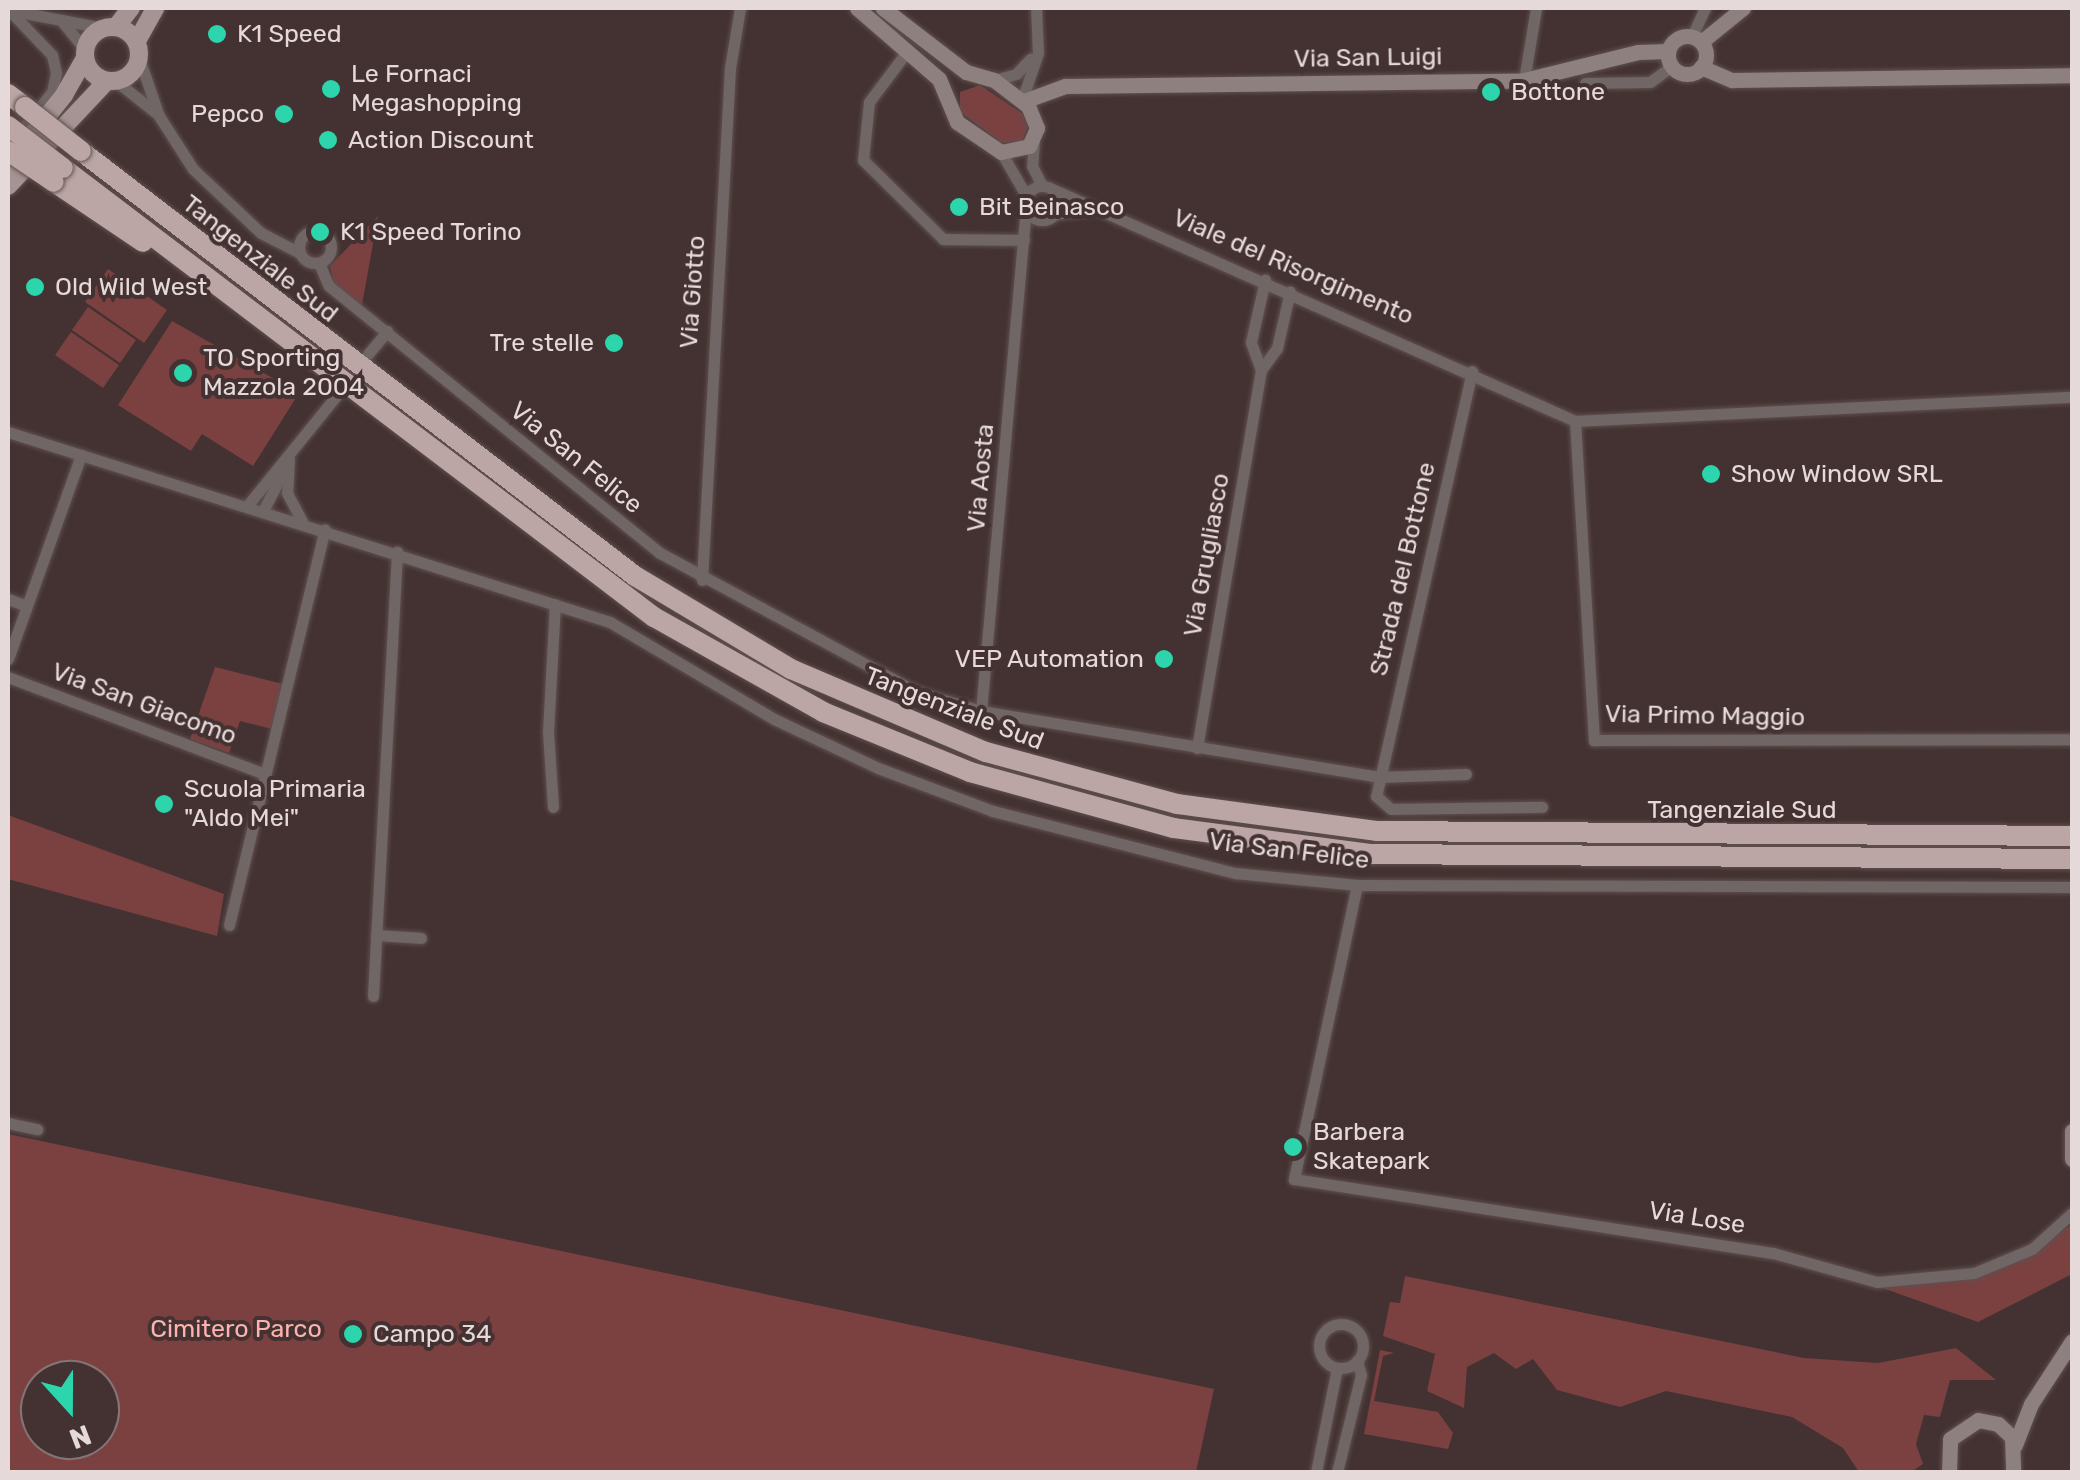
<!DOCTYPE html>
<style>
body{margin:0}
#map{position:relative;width:2080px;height:1480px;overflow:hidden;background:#433231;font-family:Rubik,sans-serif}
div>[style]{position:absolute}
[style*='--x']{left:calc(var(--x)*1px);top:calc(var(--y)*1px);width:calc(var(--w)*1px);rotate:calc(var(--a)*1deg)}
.green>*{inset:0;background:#7b4141}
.roads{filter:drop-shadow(0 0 2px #60504f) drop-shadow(0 0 2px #60504f)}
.street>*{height:11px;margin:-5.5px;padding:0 5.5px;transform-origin:5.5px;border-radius:5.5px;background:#6f6665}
.street>.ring{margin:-5.5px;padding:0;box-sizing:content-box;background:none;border:11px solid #6f6665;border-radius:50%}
.secondary>*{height:15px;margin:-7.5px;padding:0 7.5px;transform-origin:7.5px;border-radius:7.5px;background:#8e807f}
.secondary>.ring{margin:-7.5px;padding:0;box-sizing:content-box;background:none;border:15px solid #8e807f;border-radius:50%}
.primary>*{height:18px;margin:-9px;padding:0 9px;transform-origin:9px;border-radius:9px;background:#a59493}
.primary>.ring{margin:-9px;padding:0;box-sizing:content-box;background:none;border:18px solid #a59493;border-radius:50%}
.highway>*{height:20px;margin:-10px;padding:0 10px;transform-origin:10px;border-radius:10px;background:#bba6a5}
.bridges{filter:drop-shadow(0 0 2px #60504f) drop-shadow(0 0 2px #60504f)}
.highway-bridge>*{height:20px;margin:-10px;padding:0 10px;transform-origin:10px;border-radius:10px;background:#bba6a5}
.dots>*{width:28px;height:28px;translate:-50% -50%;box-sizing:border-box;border:5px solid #433231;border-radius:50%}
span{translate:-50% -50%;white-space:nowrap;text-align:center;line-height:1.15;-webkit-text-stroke:8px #433231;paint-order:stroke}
.poi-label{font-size:25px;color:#e5d9d9}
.left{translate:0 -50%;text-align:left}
.right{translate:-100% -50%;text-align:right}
.street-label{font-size:25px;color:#e5d9d9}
.park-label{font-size:25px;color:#fdb2af}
.frame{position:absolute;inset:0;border:10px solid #e5d9d9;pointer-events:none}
.north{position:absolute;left:20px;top:1360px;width:100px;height:100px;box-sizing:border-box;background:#433231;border:2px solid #847574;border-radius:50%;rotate:159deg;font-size:28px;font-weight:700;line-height:40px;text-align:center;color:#e5d9d9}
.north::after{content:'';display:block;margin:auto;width:35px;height:45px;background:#2cd5ab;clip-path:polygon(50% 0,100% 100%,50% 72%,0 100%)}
</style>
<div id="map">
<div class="green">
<i style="clip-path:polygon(980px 85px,1023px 114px,1028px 127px,1022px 141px,1002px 143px,960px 112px,960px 92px)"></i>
<i style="clip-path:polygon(378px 216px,362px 305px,334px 283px,330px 266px)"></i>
<i style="clip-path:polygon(108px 269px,167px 310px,144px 343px,85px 302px)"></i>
<i style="clip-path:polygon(88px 307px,136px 340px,120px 363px,72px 330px)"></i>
<i style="clip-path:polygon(172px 321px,299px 393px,253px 466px,202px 434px,191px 451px,118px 405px)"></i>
<i style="clip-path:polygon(71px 332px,119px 365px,103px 388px,55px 355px)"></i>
<i style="clip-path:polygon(215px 667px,283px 684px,272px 729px,240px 721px,229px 753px,190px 739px)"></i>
<i style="clip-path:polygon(8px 815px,224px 894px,217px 936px,8px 879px)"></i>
<i style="clip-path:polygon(evenodd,8px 1134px,1214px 1389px,1196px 1472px,8px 1472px,8px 1134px,40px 1380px,100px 1380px,100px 1440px,40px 1440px,40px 1380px)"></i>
<i style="clip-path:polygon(2072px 1224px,2072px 1274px,1978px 1322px,1877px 1286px,1975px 1276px,2034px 1252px)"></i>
<i style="clip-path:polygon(1405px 1276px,1804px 1358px,1878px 1363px,1956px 1348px,1996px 1380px,1950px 1380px,1940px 1417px,1924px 1415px,1916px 1444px,1923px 1464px,1911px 1472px,1859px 1472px,1843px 1448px,1792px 1417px,1666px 1391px,1620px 1407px,1557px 1390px,1533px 1359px,1516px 1369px,1494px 1353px,1467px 1367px,1464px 1408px,1427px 1391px,1435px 1354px,1383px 1336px,1390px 1302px,1400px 1303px)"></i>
<i style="clip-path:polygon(1380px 1350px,1394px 1353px,1383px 1356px,1374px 1401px,1438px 1412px,1453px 1433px,1448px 1449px,1364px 1434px)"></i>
</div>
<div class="roads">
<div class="street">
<i style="--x:8;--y:9;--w:64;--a:46.3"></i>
<i style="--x:52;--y:55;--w:18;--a:77"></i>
<i style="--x:56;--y:73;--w:19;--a:102"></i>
<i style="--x:52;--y:92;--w:58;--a:128.7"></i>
<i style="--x:9;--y:10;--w:96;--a:10.8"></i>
<i style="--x:61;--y:20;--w:38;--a:51"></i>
<i style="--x:1692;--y:36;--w:31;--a:-65"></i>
<i style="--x:908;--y:50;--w:65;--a:126.9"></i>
<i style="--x:869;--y:102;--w:58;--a:95.9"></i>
<i style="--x:863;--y:160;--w:112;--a:44.6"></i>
<i style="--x:943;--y:239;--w:81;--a:0.7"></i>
<i style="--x:139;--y:58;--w:61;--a:71"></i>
<i style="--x:159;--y:116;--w:63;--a:57.3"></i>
<i style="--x:193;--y:169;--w:93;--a:43.3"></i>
<i style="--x:261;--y:233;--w:44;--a:27.1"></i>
<i style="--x:994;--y:80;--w:23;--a:-15"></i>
<i style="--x:1016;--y:74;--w:21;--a:-47"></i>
<i style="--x:1524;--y:80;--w:73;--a:-80.5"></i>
<i style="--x:116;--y:81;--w:50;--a:38.5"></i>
<i style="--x:1585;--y:83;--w:65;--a:-0.9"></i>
<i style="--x:1650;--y:82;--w:27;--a:-36"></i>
<i style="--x:1022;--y:100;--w:50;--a:-71.2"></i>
<i style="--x:1038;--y:53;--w:45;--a:-92.5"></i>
<i style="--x:1034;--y:140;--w:26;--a:94"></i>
<i style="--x:1032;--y:166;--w:22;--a:63"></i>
<i style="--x:1001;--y:152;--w:52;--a:60"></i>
<i class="ring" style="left:1025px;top:186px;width:23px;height:23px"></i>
<i style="--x:1050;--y:188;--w:574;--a:23.93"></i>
<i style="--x:1575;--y:421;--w:498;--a:-2.8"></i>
<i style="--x:1054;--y:214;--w:39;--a:-7"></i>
<i class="ring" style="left:299px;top:231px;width:21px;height:21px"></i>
<i style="--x:319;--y:263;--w:25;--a:67"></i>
<i style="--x:329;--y:286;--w:425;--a:38.9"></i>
<i style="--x:660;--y:553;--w:292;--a:28.4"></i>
<i style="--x:917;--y:692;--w:67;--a:16.5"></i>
<i style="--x:981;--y:711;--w:402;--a:9.4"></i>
<i style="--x:1378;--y:777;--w:88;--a:-2"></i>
<i style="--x:368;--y:354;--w:30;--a:-50"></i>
<i style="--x:1261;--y:370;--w:27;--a:-54"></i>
<i style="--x:1277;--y:348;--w:58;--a:-77.2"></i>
<i style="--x:1472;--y:371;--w:436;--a:102.7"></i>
<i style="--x:1376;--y:796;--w:20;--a:41"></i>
<i style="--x:1391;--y:809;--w:151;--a:-0.8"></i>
<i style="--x:1575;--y:421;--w:320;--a:86.6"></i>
<i style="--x:1594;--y:740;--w:478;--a:-0.1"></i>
<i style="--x:8;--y:432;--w:631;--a:17.52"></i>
<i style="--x:610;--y:622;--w:191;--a:30.6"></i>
<i style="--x:774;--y:719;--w:115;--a:25.2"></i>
<i style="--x:878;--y:768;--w:123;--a:20.5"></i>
<i style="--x:993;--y:811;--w:250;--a:14.4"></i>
<i style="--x:1235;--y:873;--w:123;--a:5.6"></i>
<i style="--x:1357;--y:885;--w:715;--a:0.16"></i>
<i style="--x:289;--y:459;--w:34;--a:93"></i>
<i style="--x:287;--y:493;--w:32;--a:62"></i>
<i style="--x:247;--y:506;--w:143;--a:-51"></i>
<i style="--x:263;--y:511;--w:46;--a:-62.9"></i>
<i style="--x:702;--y:580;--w:513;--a:-86.87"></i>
<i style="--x:730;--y:68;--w:61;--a:-80.5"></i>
<i style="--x:8;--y:599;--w:20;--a:20"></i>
<i style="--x:8;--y:659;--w:217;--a:-70.3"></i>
<i style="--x:8;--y:677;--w:275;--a:20.7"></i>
<i style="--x:981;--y:711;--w:506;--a:-84.9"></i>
<i style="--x:1197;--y:748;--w:383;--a:-80.4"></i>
<i style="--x:1261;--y:370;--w:30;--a:-110"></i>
<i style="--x:1251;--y:342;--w:64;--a:-77.3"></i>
<i style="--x:553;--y:807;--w:75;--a:-93.8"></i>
<i style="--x:548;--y:732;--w:128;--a:-86.9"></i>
<i style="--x:1357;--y:885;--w:301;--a:102.1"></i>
<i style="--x:1294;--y:1179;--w:485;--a:8.8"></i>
<i style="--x:1773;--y:1253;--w:108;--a:15.6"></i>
<i style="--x:1877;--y:1282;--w:97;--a:-5.3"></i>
<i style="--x:1974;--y:1273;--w:63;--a:-22.5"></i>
<i style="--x:2032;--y:1249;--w:54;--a:-42"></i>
<i style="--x:229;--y:925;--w:407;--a:-76.4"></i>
<i style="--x:376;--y:935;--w:45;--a:3.8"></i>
<i style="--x:373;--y:996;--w:445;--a:-86.9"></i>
<i style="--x:8;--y:1123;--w:30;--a:12"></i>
<i class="ring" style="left:1319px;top:1324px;width:33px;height:33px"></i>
<i style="--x:1316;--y:1472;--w:106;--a:-78.6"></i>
<i style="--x:1337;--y:1472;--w:100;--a:-76.1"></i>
<i style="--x:1361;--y:1375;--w:15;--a:-106"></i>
</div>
<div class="secondary">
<i style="--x:857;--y:8;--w:108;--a:40.9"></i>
<i style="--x:939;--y:79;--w:47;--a:67.3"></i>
<i style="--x:957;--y:122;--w:53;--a:34.3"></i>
<i style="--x:1001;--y:152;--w:29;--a:-12"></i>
<i style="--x:1029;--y:146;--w:20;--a:-66"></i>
<i style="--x:1037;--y:128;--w:24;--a:-112"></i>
<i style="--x:1028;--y:106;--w:43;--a:-142.6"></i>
<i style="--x:994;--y:80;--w:29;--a:-164"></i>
<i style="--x:966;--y:72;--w:105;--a:-142.4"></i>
<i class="ring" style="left:1668px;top:36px;width:23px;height:23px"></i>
<i style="--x:1701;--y:42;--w:54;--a:-39"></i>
<i style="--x:1701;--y:67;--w:34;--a:23"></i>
<i style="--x:1732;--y:80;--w:340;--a:-0.8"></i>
<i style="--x:1024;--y:101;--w:44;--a:-20.1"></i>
<i style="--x:1065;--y:86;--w:459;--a:-0.7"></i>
<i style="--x:1524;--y:80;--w:117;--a:-13.8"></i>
<i style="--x:1638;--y:52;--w:30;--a:-2"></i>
<i style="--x:2072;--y:1131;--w:28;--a:90"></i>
<i style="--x:2015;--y:1445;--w:44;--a:-68.7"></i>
<i style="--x:2031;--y:1404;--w:75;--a:-56.9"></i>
<i style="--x:1949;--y:1472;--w:33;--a:-88"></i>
<i style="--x:1950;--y:1439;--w:34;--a:-34"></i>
<i style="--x:1978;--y:1420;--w:20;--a:11"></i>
<i style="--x:1998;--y:1424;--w:19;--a:43"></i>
<i style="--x:2012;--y:1437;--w:35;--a:88"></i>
</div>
<div class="primary">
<i class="ring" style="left:85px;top:27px;width:36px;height:36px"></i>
<i style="--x:116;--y:27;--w:24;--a:-52"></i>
<i style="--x:137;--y:41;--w:38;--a:-61"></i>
<i style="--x:8;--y:165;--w:90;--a:-51.3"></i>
<i style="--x:64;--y:95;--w:43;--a:-60.4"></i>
<i style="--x:8;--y:186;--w:144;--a:-46.7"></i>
</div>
<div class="highway">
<i style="--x:8;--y:94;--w:21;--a:37"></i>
<i style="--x:81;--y:151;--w:698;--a:37.49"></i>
<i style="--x:635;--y:576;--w:182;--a:30.8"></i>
<i style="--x:791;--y:669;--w:212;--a:23.1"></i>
<i style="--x:986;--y:752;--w:198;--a:15.2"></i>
<i style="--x:1177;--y:804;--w:202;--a:7.7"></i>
<i style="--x:1377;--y:831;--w:695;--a:0.41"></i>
<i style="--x:63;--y:168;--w:742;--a:37.23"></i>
<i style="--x:654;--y:617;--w:194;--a:29.3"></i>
<i style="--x:823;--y:712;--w:159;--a:22.2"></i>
<i style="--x:970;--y:772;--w:211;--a:15.4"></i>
<i style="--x:1173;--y:828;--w:200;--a:7.5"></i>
<i style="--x:1371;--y:854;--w:701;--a:0.41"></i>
<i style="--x:54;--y:182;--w:107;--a:34"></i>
</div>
</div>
<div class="bridges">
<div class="highway-bridge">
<i style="--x:25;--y:107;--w:71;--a:38.2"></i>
<i style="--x:8;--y:126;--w:69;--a:37.4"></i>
<i style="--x:8;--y:151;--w:55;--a:34"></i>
</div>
</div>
<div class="dots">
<i style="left:217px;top:34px;background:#2cd5ab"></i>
<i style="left:331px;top:89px;background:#2cd5ab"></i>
<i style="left:1491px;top:92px;background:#2cd5ab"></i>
<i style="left:284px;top:114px;background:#2cd5ab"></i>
<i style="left:328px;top:140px;background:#2cd5ab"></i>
<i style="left:959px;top:207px;background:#2cd5ab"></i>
<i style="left:320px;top:232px;background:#2cd5ab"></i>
<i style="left:35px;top:287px;background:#2cd5ab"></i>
<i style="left:614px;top:343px;background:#2cd5ab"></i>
<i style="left:183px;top:373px;background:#2cd5ab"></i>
<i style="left:1711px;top:474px;background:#2cd5ab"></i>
<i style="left:1164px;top:659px;background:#2cd5ab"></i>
<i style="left:164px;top:804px;background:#2cd5ab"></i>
<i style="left:1293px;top:1147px;background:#2cd5ab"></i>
<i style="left:353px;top:1334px;background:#2cd5ab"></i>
</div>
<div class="poi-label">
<span class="left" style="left:237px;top:34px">K1 Speed</span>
<span class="left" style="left:351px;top:89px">Le Fornaci<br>Megashopping</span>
<span class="left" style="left:1511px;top:92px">Bottone</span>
<span class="right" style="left:264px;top:114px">Pepco</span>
<span class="left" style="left:348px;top:140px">Action Discount</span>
<span class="left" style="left:979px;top:207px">Bit Beinasco</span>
<span class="left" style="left:340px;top:232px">K1 Speed Torino</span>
<span class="left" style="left:55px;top:287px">Old Wild West</span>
<span class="right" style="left:594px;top:343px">Tre stelle</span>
<span class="left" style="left:203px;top:373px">TO Sporting<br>Mazzola 2004</span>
<span class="left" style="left:1731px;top:474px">Show Window SRL</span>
<span class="right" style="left:1144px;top:659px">VEP Automation</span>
<span class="left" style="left:184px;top:804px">Scuola Primaria<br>"Aldo Mei"</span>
<span class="left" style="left:1313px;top:1147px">Barbera<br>Skatepark</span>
<span class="left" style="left:373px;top:1334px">Campo 34</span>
</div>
<div class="street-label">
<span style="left:1368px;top:58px;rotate:-1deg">Via San Luigi</span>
<span style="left:260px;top:259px;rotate:38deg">Tangenziale Sud</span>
<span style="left:1293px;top:267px;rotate:23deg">Viale del Risorgimento</span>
<span style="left:693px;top:292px;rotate:-86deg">Via Giotto</span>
<span style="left:576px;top:458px;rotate:39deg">Via San Felice</span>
<span style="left:981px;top:478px;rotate:-85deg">Via Aosta</span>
<span style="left:1207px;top:555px;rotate:-80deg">Via Grugliasco</span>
<span style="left:1403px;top:569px;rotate:-77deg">Strada del Bottone</span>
<span style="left:144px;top:704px;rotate:20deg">Via San Giacomo</span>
<span style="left:954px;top:709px;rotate:21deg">Tangenziale Sud</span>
<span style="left:1705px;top:716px;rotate:1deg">Via Primo Maggio</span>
<span style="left:1742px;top:810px">Tangenziale Sud</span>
<span style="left:1289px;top:851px;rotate:7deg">Via San Felice</span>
<span style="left:1697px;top:1218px;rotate:9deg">Via Lose</span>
</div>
<div class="park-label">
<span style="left:236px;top:1329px">Cimitero Parco</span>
</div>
<div class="frame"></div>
<div class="north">N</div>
</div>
